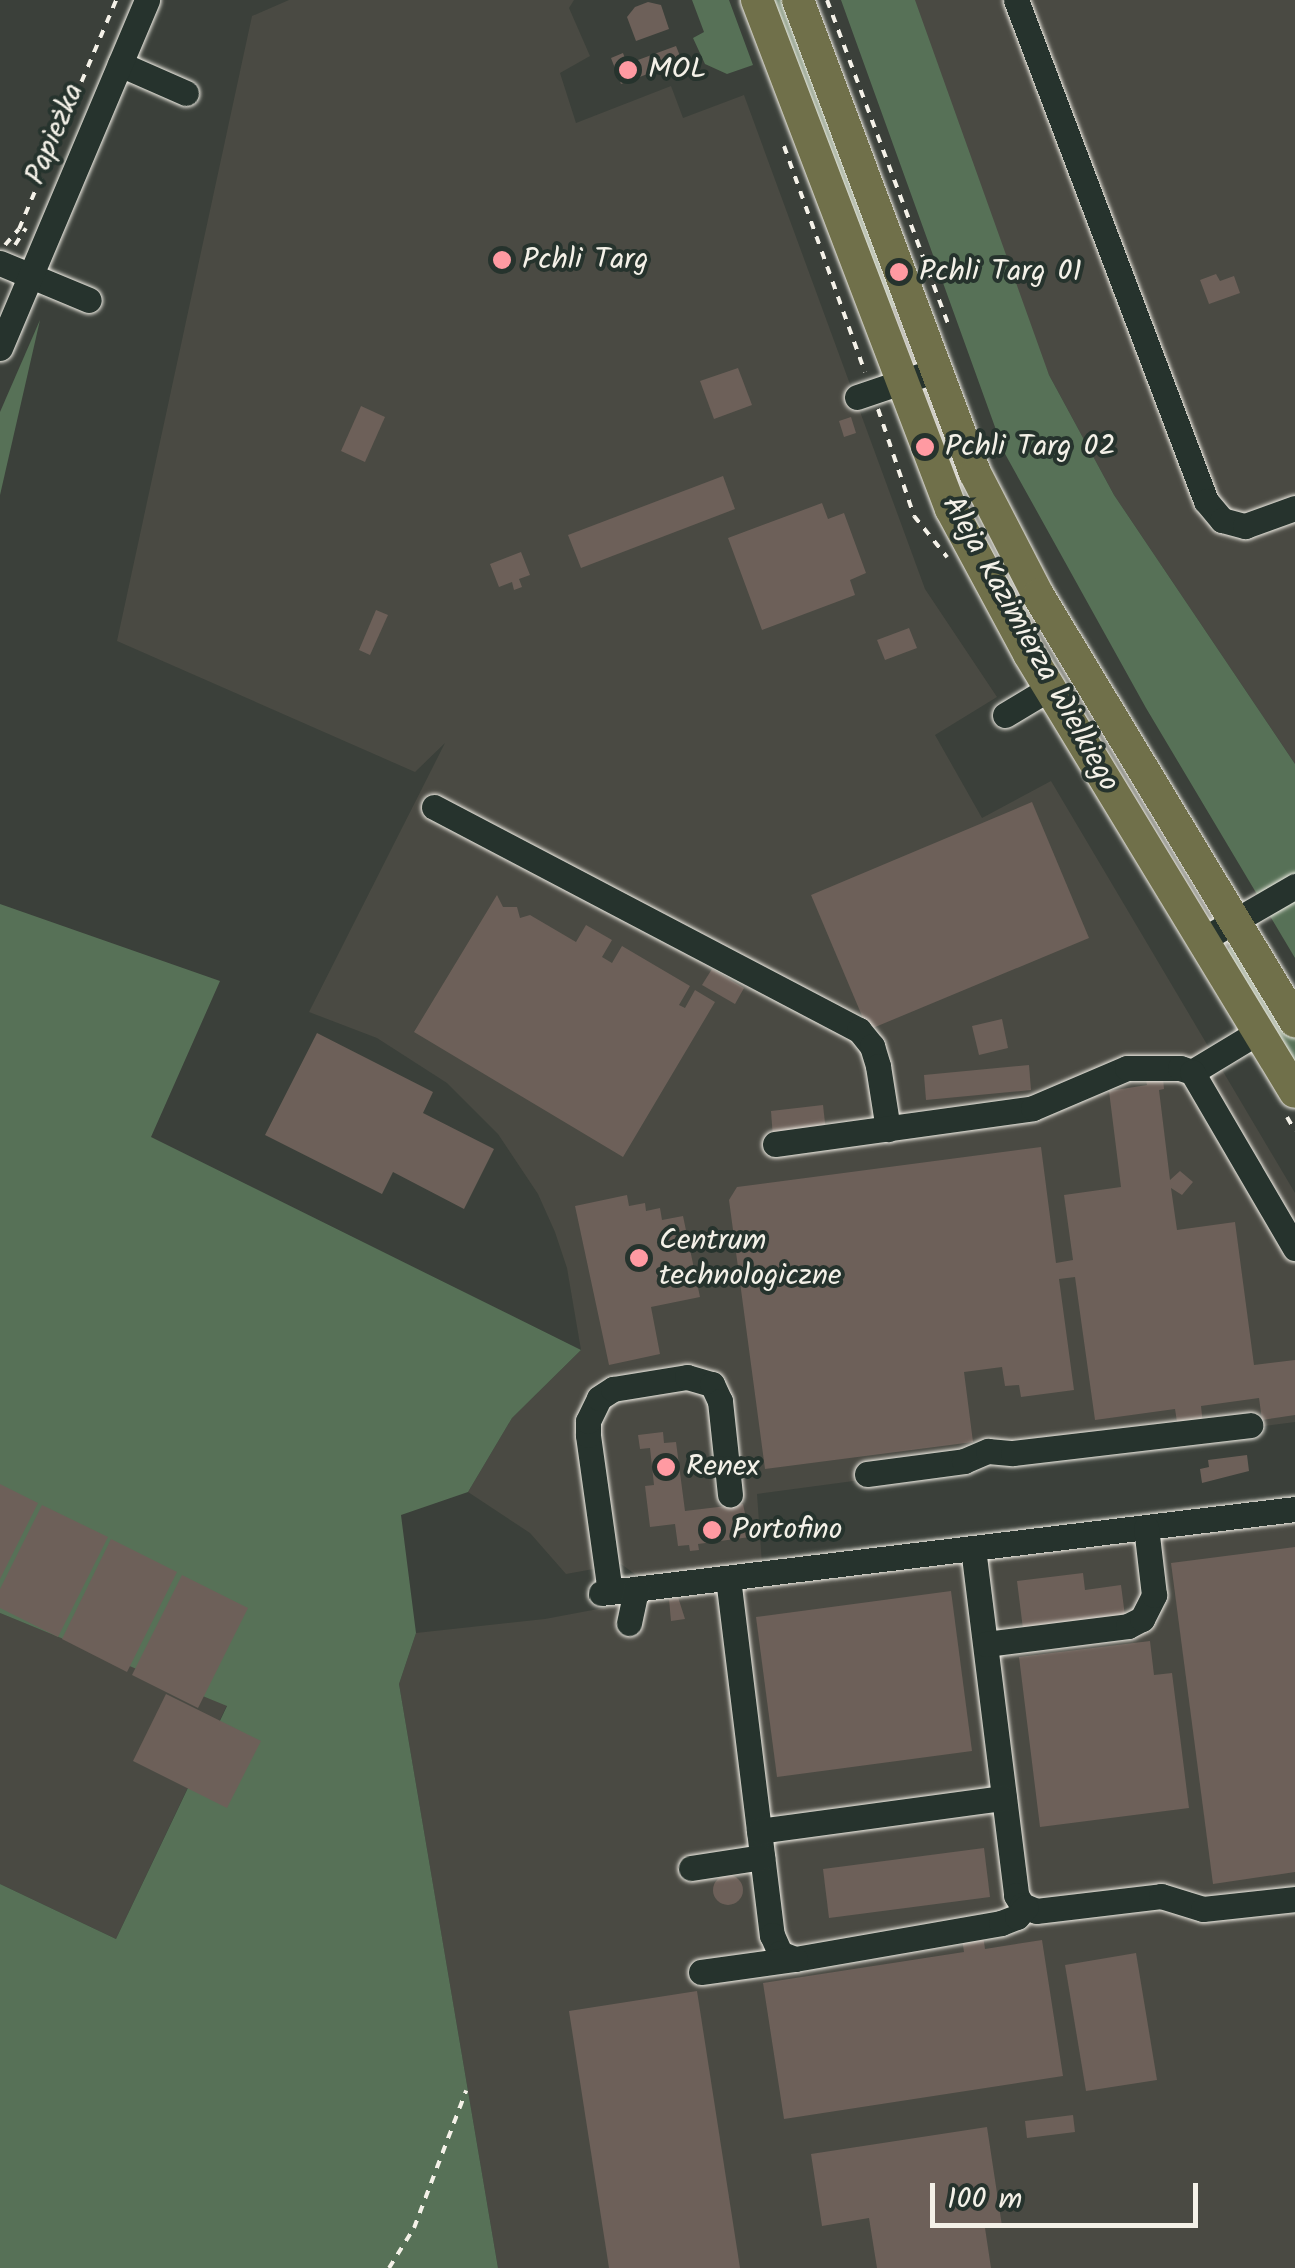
<!DOCTYPE html>
<meta charset="utf-8">
<style>
body{margin:0}
#map{position:relative;width:1295px;height:2268px;overflow:hidden;background:#3b403a;font-family:Kalam,sans-serif}
div>[style]{position:absolute}
[style*='--x']{left:calc(var(--x)*1px);top:calc(var(--y)*1px);width:calc(var(--w)*1px);rotate:calc(var(--a)*1deg)}
.built>*{inset:0;background:#4a4a43}
.green>*{inset:0;background:#577157}
.building>*{inset:0;background:#6d6059}
.round{border-radius:50%}
.path>*{height:4px;margin-top:-2px;transform-origin:0;background:repeating-linear-gradient(90deg,#f4f1e8 0 8px,transparent 0 16px)}
.roads{filter:drop-shadow(0 0 2px #f4f1e8) drop-shadow(0 0 2px #f4f1e8)}
.minor>*{height:25px;margin:-12.5px;padding:0 12.5px;transform-origin:12.5px;border-radius:12.5px;background:#26332d}
.major>*{height:32px;margin:-16px;padding:0 16px;transform-origin:16px;border-radius:16px;background:#70704a}
.dots>*{width:28px;height:28px;translate:-50% -50%;box-sizing:border-box;border:5px solid #26332d;border-radius:50%}
span{translate:-50% -50%;white-space:nowrap;text-align:center;line-height:1.15;-webkit-text-stroke:8px #26332d;paint-order:stroke}
.poi-label{font-size:30px;color:#f4f1e8}
.left{translate:0 -50%;text-align:left}
.street-label{font-size:30px;color:#f4f1e8}
.scale{position:absolute;left:930px;top:2183px;width:268px;height:45px;box-sizing:border-box;border:5px solid #f4f1e8;border-top:0;padding-left:12px;font-size:30px;line-height:35px;white-space:nowrap;color:#f4f1e8;-webkit-text-stroke:8px #26332d;paint-order:stroke}
</style>
<div id="map">
<div class="built">
<i style="clip-path:polygon(289px 0,574px 0,569px 8px,590px 56px,560px 73px,576px 123px,671px 86px,683px 118px,744px 95px,925px 589px,997px 697px,935px 735px,982px 818px,1051px 781px,1295px 1193px,1295px 1422px,757px 1494px,762px 1564px,653px 1577px,636px 1575px,621px 1564px,566px 1574px,530px 1533px,468px 1492px,512px 1418px,581px 1350px,567px 1268px,555px 1232px,538px 1194px,498px 1134px,447px 1083px,377px 1038px,309px 1012px,445px 743px,415px 772px,117px 641px,252px 16px)"></i>
<i style="clip-path:polygon(913px 0,1295px 0,1295px 764px,1114px 495px,1049px 375px,1025px 322px)"></i>
<i style="clip-path:polygon(1295px 1518px,1295px 2268px,498px 2268px,399px 1684px,416px 1633px,545px 1619px,667px 1596px)"></i>
<i style="clip-path:polygon(0 1613px,227px 1705px,116px 1939px,0 1884px)"></i>
</div>
<div class="green">
<i style="clip-path:polygon(692px 0,729px 0,753px 65px,727px 74px,705px 64px,693px 38px,704px 32px)"></i>
<i style="clip-path:polygon(770px 0,787px 0,899px 305px,886px 311px)"></i>
<i style="clip-path:polygon(841px 0,915px 0,1049px 375px,1114px 495px,1295px 764px,1295px 958px,1146px 708px,1004px 452px)"></i>
<i style="clip-path:polygon(40px 320px,0 495px,0 412px)"></i>
<i style="clip-path:polygon(0 904px,220px 981px,151px 1137px,581px 1350px,512px 1418px,468px 1492px,401px 1515px,416px 1633px,399px 1684px,498px 2268px,0 2268px,0 1884px,116px 1939px,227px 1706px,0 1613px)"></i>
<i style="clip-path:polygon(1231px 946px,1245px 956px,1295px 1039px,1295px 1070px,1226px 952px)"></i>
</div>
<div class="building">
<i style="clip-path:polygon(648px 2px,661px 5px,669px 29px,636px 41px,627px 17px,635px 7px)"></i>
<i style="clip-path:polygon(676px 46px,682px 61px,621px 84px,611px 58px,623px 53px,627px 64px)"></i>
<i style="clip-path:polygon(1216px 274px,1220px 281px,1234px 276px,1240px 293px,1209px 304px,1200px 280px)"></i>
<i style="clip-path:polygon(738px 368px,752px 405px,714px 419px,700px 381px)"></i>
<i style="clip-path:polygon(361px 406px,385px 417px,365px 462px,341px 451px)"></i>
<i style="clip-path:polygon(851px 417px,856px 433px,844px 437px,839px 421px)"></i>
<i style="clip-path:polygon(723px 476px,735px 509px,581px 568px,568px 535px)"></i>
<i style="clip-path:polygon(822px 503px,828px 519px,844px 513px,866px 573px,850px 580px,855px 595px,762px 630px,728px 538px)"></i>
<i style="clip-path:polygon(521px 552px,530px 575px,519px 579px,522px 587px,514px 590px,512px 582px,499px 587px,490px 564px)"></i>
<i style="clip-path:polygon(376px 610px,388px 615px,370px 655px,359px 650px)"></i>
<i style="clip-path:polygon(909px 628px,917px 648px,885px 660px,877px 640px)"></i>
<i style="clip-path:polygon(1032px 802px,1089px 938px,868px 1030px,811px 895px)"></i>
<i style="clip-path:polygon(497px 895px,503px 907px,517px 907px,520px 918px,530px 915px,576px 942px,586px 925px,612px 940px,602px 957px,612px 963px,622px 946px,690px 986px,679px 1005px,685px 1008px,695px 990px,715px 1002px,623px 1157px,414px 1032px)"></i>
<i style="clip-path:polygon(712px 969px,744px 988px,735px 1004px,702px 985px)"></i>
<i style="clip-path:polygon(1002px 1019px,1008px 1048px,979px 1055px,972px 1026px)"></i>
<i style="clip-path:polygon(317px 1033px,433px 1092px,423px 1113px,494px 1149px,464px 1209px,393px 1172px,382px 1194px,265px 1135px)"></i>
<i style="clip-path:polygon(1029px 1065px,1031px 1090px,926px 1100px,924px 1075px)"></i>
<i style="clip-path:polygon(1163px 1078px,1164px 1089px,1159px 1090px,1170px 1180px,1180px 1171px,1193px 1182px,1182px 1195px,1171px 1188px,1177px 1230px,1235px 1222px,1254px 1365px,1295px 1360px,1295px 1415px,1262px 1420px,1259px 1398px,1201px 1406px,1203px 1425px,1178px 1428px,1175px 1409px,1095px 1420px,1075px 1277px,1059px 1279px,1074px 1390px,1021px 1397px,1019px 1385px,1005px 1386px,1002px 1367px,964px 1372px,973px 1442px,765px 1469px,729px 1200px,737px 1187px,1041px 1147px,1056px 1263px,1073px 1260px,1064px 1195px,1121px 1187px,1109px 1091px,1147px 1085px,1146px 1080px)"></i>
<i style="clip-path:polygon(823px 1105px,826px 1132px,773px 1138px,771px 1111px)"></i>
<i style="clip-path:polygon(627px 1195px,629px 1206px,645px 1203px,646px 1211px,660px 1208px,662px 1220px,683px 1216px,700px 1297px,651px 1307px,660px 1354px,609px 1365px,575px 1206px)"></i>
<i style="clip-path:polygon(663px 1432px,664px 1443px,676px 1442px,685px 1511px,743px 1504px,750px 1537px,698px 1544px,699px 1550px,690px 1551px,689px 1545px,678px 1546px,675px 1524px,650px 1527px,645px 1486px,654px 1485px,650px 1448px,640px 1449px,638px 1435px)"></i>
<i style="clip-path:polygon(1247px 1455px,1249px 1471px,1202px 1483px,1200px 1469px,1209px 1467px,1208px 1460px)"></i>
<i style="clip-path:polygon(0 1484px,38px 1503px,0 1579px)"></i>
<i style="clip-path:polygon(42px 1505px,108px 1537px,58px 1637px,0 1608px,0 1589px)"></i>
<i style="clip-path:polygon(111px 1539px,177px 1572px,127px 1672px,62px 1639px)"></i>
<i style="clip-path:polygon(1295px 1547px,1295px 1872px,1213px 1884px,1171px 1563px)"></i>
<i style="clip-path:polygon(1083px 1573px,1085px 1590px,1121px 1585px,1125px 1616px,1023px 1629px,1017px 1581px)"></i>
<i style="clip-path:polygon(182px 1575px,248px 1608px,198px 1708px,132px 1675px)"></i>
<i style="clip-path:polygon(951px 1591px,972px 1751px,777px 1777px,756px 1617px)"></i>
<i style="clip-path:polygon(678px 1597px,685px 1619px,671px 1621px,669px 1599px)"></i>
<i style="clip-path:polygon(1150px 1641px,1154px 1675px,1172px 1673px,1189px 1808px,1040px 1827px,1019px 1657px)"></i>
<i style="clip-path:polygon(166px 1694px,261px 1741px,227px 1808px,133px 1761px)"></i>
<i style="clip-path:polygon(984px 1848px,990px 1897px,829px 1918px,823px 1869px)"></i>
<i class="round" style="left:713px;top:1875px;width:30px;height:30px"></i>
<i style="clip-path:polygon(983px 1935px,985px 1949px,1042px 1940px,1063px 2076px,784px 2119px,763px 1983px,964px 1952px,962px 1939px)"></i>
<i style="clip-path:polygon(1136px 1953px,1157px 2080px,1086px 2091px,1065px 1965px)"></i>
<i style="clip-path:polygon(697px 1991px,740px 2268px,609px 2268px,569px 2011px)"></i>
<i style="clip-path:polygon(1073px 2115px,1075px 2132px,1027px 2138px,1025px 2121px)"></i>
<i style="clip-path:polygon(987px 2127px,1002px 2226px,985px 2228px,991px 2268px,877px 2268px,869px 2218px,822px 2226px,811px 2154px)"></i>
</div>
<div class="path">
<i style="--x:827;--y:0;--w:346;--a:69.5"></i>
<i style="--x:784;--y:146;--w:240;--a:70.3"></i>
<i style="--x:5;--y:245;--w:21;--a:-49"></i>
<i style="--x:19;--y:229;--w:249;--a:-67"></i>
<i style="--x:15;--y:245;--w:20;--a:-57"></i>
<i style="--x:878;--y:409;--w:113;--a:71.4"></i>
<i style="--x:914;--y:516;--w:53;--a:51.2"></i>
<i style="--x:1287;--y:1117;--w:16;--a:60"></i>
<i style="--x:389;--y:2268;--w:47;--a:-58"></i>
<i style="--x:414;--y:2228;--w:147;--a:-69.2"></i>
</div>
<div class="roads">
<div class="minor">
<i style="--x:1016;--y:0;--w:536;--a:69.23"></i>
<i style="--x:1206;--y:501;--w:25;--a:50"></i>
<i style="--x:1222;--y:520;--w:24;--a:15"></i>
<i style="--x:1245;--y:526;--w:53;--a:-19.8"></i>
<i style="--x:120;--y:64;--w:72;--a:23.7"></i>
<i style="--x:0;--y:263;--w:96;--a:22.6"></i>
<i style="--x:0;--y:348;--w:378;--a:-67.1"></i>
<i style="--x:857;--y:397;--w:81;--a:-18.7"></i>
<i style="--x:1005;--y:715;--w:52;--a:-31"></i>
<i style="--x:434;--y:807;--w:480;--a:27.7"></i>
<i style="--x:859;--y:1030;--w:21;--a:51"></i>
<i style="--x:872;--y:1046;--w:21;--a:73"></i>
<i style="--x:878;--y:1066;--w:64;--a:81"></i>
<i style="--x:1202;--y:940;--w:108;--a:-30.1"></i>
<i style="--x:1192;--y:1072;--w:77;--a:-31.2"></i>
<i style="--x:775;--y:1144;--w:260;--a:-7.9"></i>
<i style="--x:1033;--y:1108;--w:102;--a:-23.1"></i>
<i style="--x:1127;--y:1068;--w:53;--a:0"></i>
<i style="--x:1180;--y:1068;--w:13;--a:18"></i>
<i style="--x:1192;--y:1072;--w:204;--a:59.7"></i>
<i style="--x:867;--y:1474;--w:98;--a:-7.6"></i>
<i style="--x:964;--y:1461;--w:26;--a:-23"></i>
<i style="--x:988;--y:1451;--w:25;--a:5"></i>
<i style="--x:1013;--y:1453;--w:239;--a:-6.7"></i>
<i style="--x:973;--y:1548;--w:350;--a:82.9"></i>
<i style="--x:1016;--y:1895;--w:12;--a:59"></i>
<i style="--x:1022;--y:1905;--w:15;--a:23"></i>
<i style="--x:1036;--y:1911;--w:126;--a:-6.8"></i>
<i style="--x:1161;--y:1896;--w:44;--a:17.2"></i>
<i style="--x:1203;--y:1909;--w:93;--a:-6.2"></i>
<i style="--x:728;--y:1578;--w:360;--a:83"></i>
<i style="--x:772;--y:1935;--w:20;--a:66"></i>
<i style="--x:780;--y:1953;--w:16;--a:22"></i>
<i style="--x:795;--y:1959;--w:209;--a:-9.9"></i>
<i style="--x:1001;--y:1923;--w:17;--a:-21"></i>
<i style="--x:1017;--y:1917;--w:13;--a:-48"></i>
<i style="--x:610;--y:1592;--w:159;--a:-98"></i>
<i style="--x:588;--y:1435;--w:14;--a:-90"></i>
<i style="--x:588;--y:1421;--w:25;--a:-64"></i>
<i style="--x:599;--y:1398;--w:17;--a:-33"></i>
<i style="--x:613;--y:1389;--w:75;--a:-9.2"></i>
<i style="--x:687;--y:1377;--w:26;--a:16"></i>
<i style="--x:712;--y:1384;--w:19;--a:65"></i>
<i style="--x:720;--y:1401;--w:94;--a:83.9"></i>
<i style="--x:601;--y:1593;--w:699;--a:-6.9"></i>
<i style="--x:629;--y:1623;--w:35;--a:-78"></i>
<i style="--x:986;--y:1644;--w:143;--a:-7.2"></i>
<i style="--x:1128;--y:1626;--w:16;--a:-27"></i>
<i style="--x:1142;--y:1619;--w:27;--a:-63"></i>
<i style="--x:1154;--y:1595;--w:68;--a:-96.7"></i>
<i style="--x:759;--y:1831;--w:247;--a:-7.7"></i>
<i style="--x:691;--y:1868;--w:72;--a:-8.8"></i>
<i style="--x:701;--y:1972;--w:95;--a:-7.9"></i>
</div>
<div class="major">
<i style="--x:757;--y:0;--w:545;--a:69.14"></i>
<i style="--x:951;--y:509;--w:165;--a:61.7"></i>
<i style="--x:1029;--y:654;--w:512;--a:58.73"></i>
<i style="--x:798;--y:0;--w:505;--a:69.48"></i>
<i style="--x:975;--y:473;--w:137;--a:62.7"></i>
<i style="--x:1038;--y:595;--w:498;--a:58.9"></i>
</div>
</div>
<div class="dots">
<i style="left:628px;top:70px;background:#ff9aa2"></i>
<i style="left:502px;top:260px;background:#ff9aa2"></i>
<i style="left:899px;top:272px;background:#ff9aa2"></i>
<i style="left:925px;top:447px;background:#ff9aa2"></i>
<i style="left:639px;top:1258px;background:#ff9aa2"></i>
<i style="left:666px;top:1467px;background:#ff9aa2"></i>
<i style="left:712px;top:1530px;background:#ff9aa2"></i>
</div>
<div class="poi-label">
<span class="left" style="left:648px;top:70px">MOL</span>
<span class="left" style="left:522px;top:260px">Pchli Targ</span>
<span class="left" style="left:919px;top:272px">Pchli Targ 01</span>
<span class="left" style="left:945px;top:447px">Pchli Targ 02</span>
<span class="left" style="left:659px;top:1258px">Centrum<br>technologiczne</span>
<span class="left" style="left:686px;top:1467px">Renex</span>
<span class="left" style="left:732px;top:1530px">Portofino</span>
</div>
<div class="street-label">
<span style="left:55px;top:134px;rotate:-67deg">Papieżka</span>
<span style="left:1030px;top:644px;rotate:61deg">Aleja Kazimierza Wielkiego</span>
</div>
<div class="scale">100 m</div>
</div>
